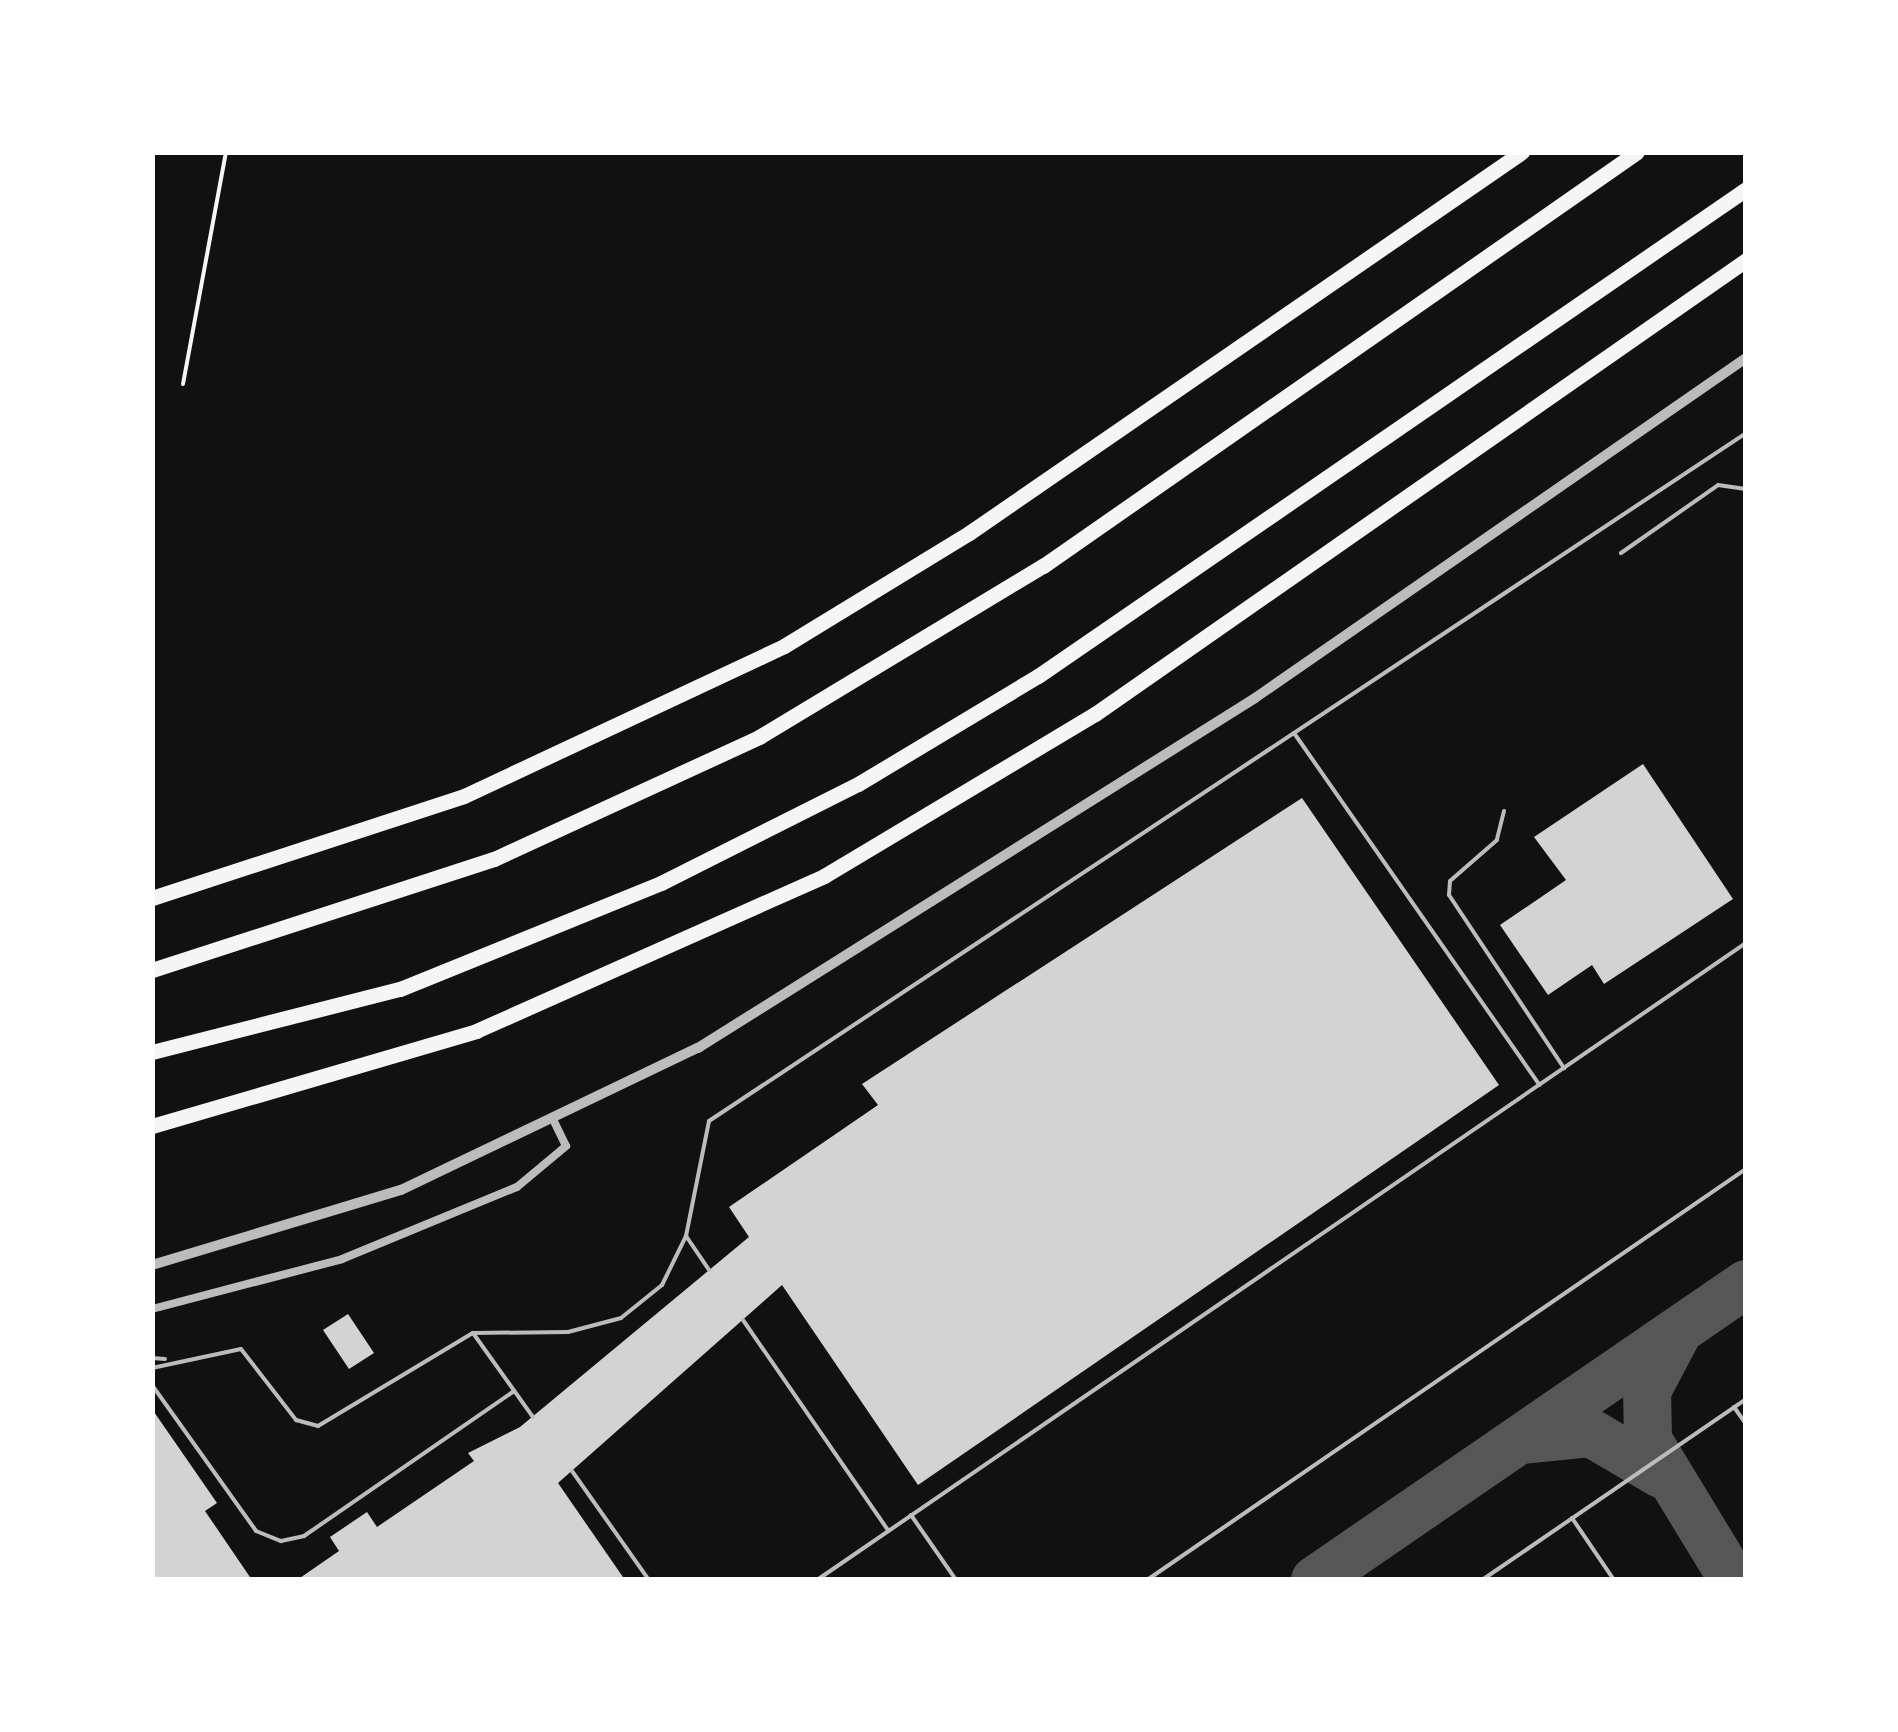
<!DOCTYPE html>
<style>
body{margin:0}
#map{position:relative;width:1898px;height:1732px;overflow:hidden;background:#111;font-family:Lora,serif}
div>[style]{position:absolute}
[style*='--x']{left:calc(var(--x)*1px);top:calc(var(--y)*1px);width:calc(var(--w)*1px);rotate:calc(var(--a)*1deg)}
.taxiway>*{height:48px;margin:-24px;padding:0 24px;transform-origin:24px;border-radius:24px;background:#565656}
.building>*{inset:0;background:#d3d3d3}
.path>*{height:4px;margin:-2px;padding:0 2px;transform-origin:2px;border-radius:2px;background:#f5f5f5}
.service>*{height:4px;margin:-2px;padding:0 2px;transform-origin:2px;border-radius:2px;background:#bcbcbc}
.minor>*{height:8px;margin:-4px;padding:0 4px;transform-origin:4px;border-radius:4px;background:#bcbcbc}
.tertiary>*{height:10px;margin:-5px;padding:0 5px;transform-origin:5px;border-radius:5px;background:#bcbcbc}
.motorway>*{height:15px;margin:-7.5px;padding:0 7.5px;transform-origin:7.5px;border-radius:7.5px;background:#f5f5f5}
span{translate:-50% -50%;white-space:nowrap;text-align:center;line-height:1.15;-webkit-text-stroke:8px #fff;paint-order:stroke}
.frame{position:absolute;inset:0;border:155px solid #fff;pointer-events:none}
</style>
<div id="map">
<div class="taxiway">
<i style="--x:1676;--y:1336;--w:62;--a:117.8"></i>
<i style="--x:1647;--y:1391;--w:49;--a:88.8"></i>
<i style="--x:1648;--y:1440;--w:164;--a:58.7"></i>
<i style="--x:1523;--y:1440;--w:68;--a:-5.9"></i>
<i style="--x:1591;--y:1433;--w:81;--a:30.4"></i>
<i style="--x:1315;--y:1580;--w:523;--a:-34.48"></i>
</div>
<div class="building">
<i style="clip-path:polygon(1643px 764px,1733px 899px,1604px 984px,1592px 965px,1548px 995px,1500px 925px,1566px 880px,1534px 837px)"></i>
<i style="clip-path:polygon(1302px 798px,1499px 1085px,918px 1485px,782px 1285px,558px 1483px,625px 1580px,297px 1580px,339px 1551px,330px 1537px,367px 1512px,377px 1527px,474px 1461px,468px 1453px,520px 1427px,749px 1237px,729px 1207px,878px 1105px,862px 1084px)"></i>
<i style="clip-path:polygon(348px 1314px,374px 1353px,349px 1369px,323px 1330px)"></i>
<i style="clip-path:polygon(152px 1409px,217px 1503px,205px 1511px,252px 1580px,152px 1580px)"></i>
</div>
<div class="path">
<i style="--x:183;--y:384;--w:236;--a:-79.5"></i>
</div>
<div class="service">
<i style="--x:1621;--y:553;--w:118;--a:-35"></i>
<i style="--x:1718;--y:485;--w:28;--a:8"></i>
<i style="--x:1294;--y:733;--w:429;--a:55.1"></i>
<i style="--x:1504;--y:811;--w:30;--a:104"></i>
<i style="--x:1497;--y:840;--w:62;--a:138.9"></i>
<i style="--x:1450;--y:881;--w:14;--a:94"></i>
<i style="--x:1449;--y:895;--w:208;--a:56.4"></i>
<i style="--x:686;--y:1236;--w:41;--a:55.9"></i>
<i style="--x:743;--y:1320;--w:255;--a:55.4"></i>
<i style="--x:473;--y:1333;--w:95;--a:-0.6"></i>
<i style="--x:568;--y:1332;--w:55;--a:-14.8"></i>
<i style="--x:621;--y:1318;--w:53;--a:-38.8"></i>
<i style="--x:662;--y:1285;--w:55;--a:-63.9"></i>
<i style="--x:686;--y:1236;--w:117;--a:-78.7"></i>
<i style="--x:709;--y:1121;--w:1244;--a:-33.56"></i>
<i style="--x:152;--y:1358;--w:13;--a:4"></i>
<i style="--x:152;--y:1368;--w:91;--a:-12.1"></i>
<i style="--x:241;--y:1349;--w:90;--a:52.2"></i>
<i style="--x:296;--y:1420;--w:23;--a:15"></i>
<i style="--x:318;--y:1426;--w:181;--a:-31"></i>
<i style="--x:473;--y:1333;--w:103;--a:54.5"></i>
<i style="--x:152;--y:1385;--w:179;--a:54.5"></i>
<i style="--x:256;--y:1531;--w:27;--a:22"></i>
<i style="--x:281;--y:1541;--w:24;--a:-12"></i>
<i style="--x:304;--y:1536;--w:254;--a:-34.6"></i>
<i style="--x:1734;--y:1407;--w:21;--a:55"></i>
<i style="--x:572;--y:1471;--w:133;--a:54.8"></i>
<i style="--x:911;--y:1515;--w:79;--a:55.3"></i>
<i style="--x:1572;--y:1518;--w:75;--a:55.9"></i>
<i style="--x:817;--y:1580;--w:1126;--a:-34.44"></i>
<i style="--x:1147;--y:1580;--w:726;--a:-34.46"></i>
<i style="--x:1482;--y:1580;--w:320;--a:-34.4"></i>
</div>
<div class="minor">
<i style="--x:152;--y:1309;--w:196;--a:-14.7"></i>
<i style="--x:342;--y:1259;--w:189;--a:-22.4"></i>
<i style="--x:517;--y:1187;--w:64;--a:-39.9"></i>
<i style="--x:566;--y:1146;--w:28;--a:-116"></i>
</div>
<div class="tertiary">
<i style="--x:152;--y:1265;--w:260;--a:-16.8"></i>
<i style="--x:401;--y:1190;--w:329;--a:-25.6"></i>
<i style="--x:698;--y:1048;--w:658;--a:-32.14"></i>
<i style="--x:1255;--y:698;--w:597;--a:-34.7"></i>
</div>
<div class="motorway">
<i style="--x:152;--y:898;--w:328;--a:-18.1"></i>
<i style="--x:464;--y:796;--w:353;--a:-25.1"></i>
<i style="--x:784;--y:646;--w:217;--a:-31.4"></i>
<i style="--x:969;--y:533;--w:672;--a:-34.57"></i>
<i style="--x:152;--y:970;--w:360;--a:-18"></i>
<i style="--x:494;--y:859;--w:292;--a:-24.7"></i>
<i style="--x:759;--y:737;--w:332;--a:-31.1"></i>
<i style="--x:1043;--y:566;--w:724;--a:-34.88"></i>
<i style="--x:152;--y:1052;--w:256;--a:-14.3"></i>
<i style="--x:400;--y:989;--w:282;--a:-22.1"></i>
<i style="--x:661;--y:883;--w:220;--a:-26.7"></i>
<i style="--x:858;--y:784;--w:210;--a:-31"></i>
<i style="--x:1038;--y:676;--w:859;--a:-34.52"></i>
<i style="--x:152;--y:1126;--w:338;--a:-16.3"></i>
<i style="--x:476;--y:1031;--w:381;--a:-24"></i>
<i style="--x:824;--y:876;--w:316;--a:-30.9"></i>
<i style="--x:1095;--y:714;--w:794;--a:-34.89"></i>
</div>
<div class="frame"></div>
</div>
